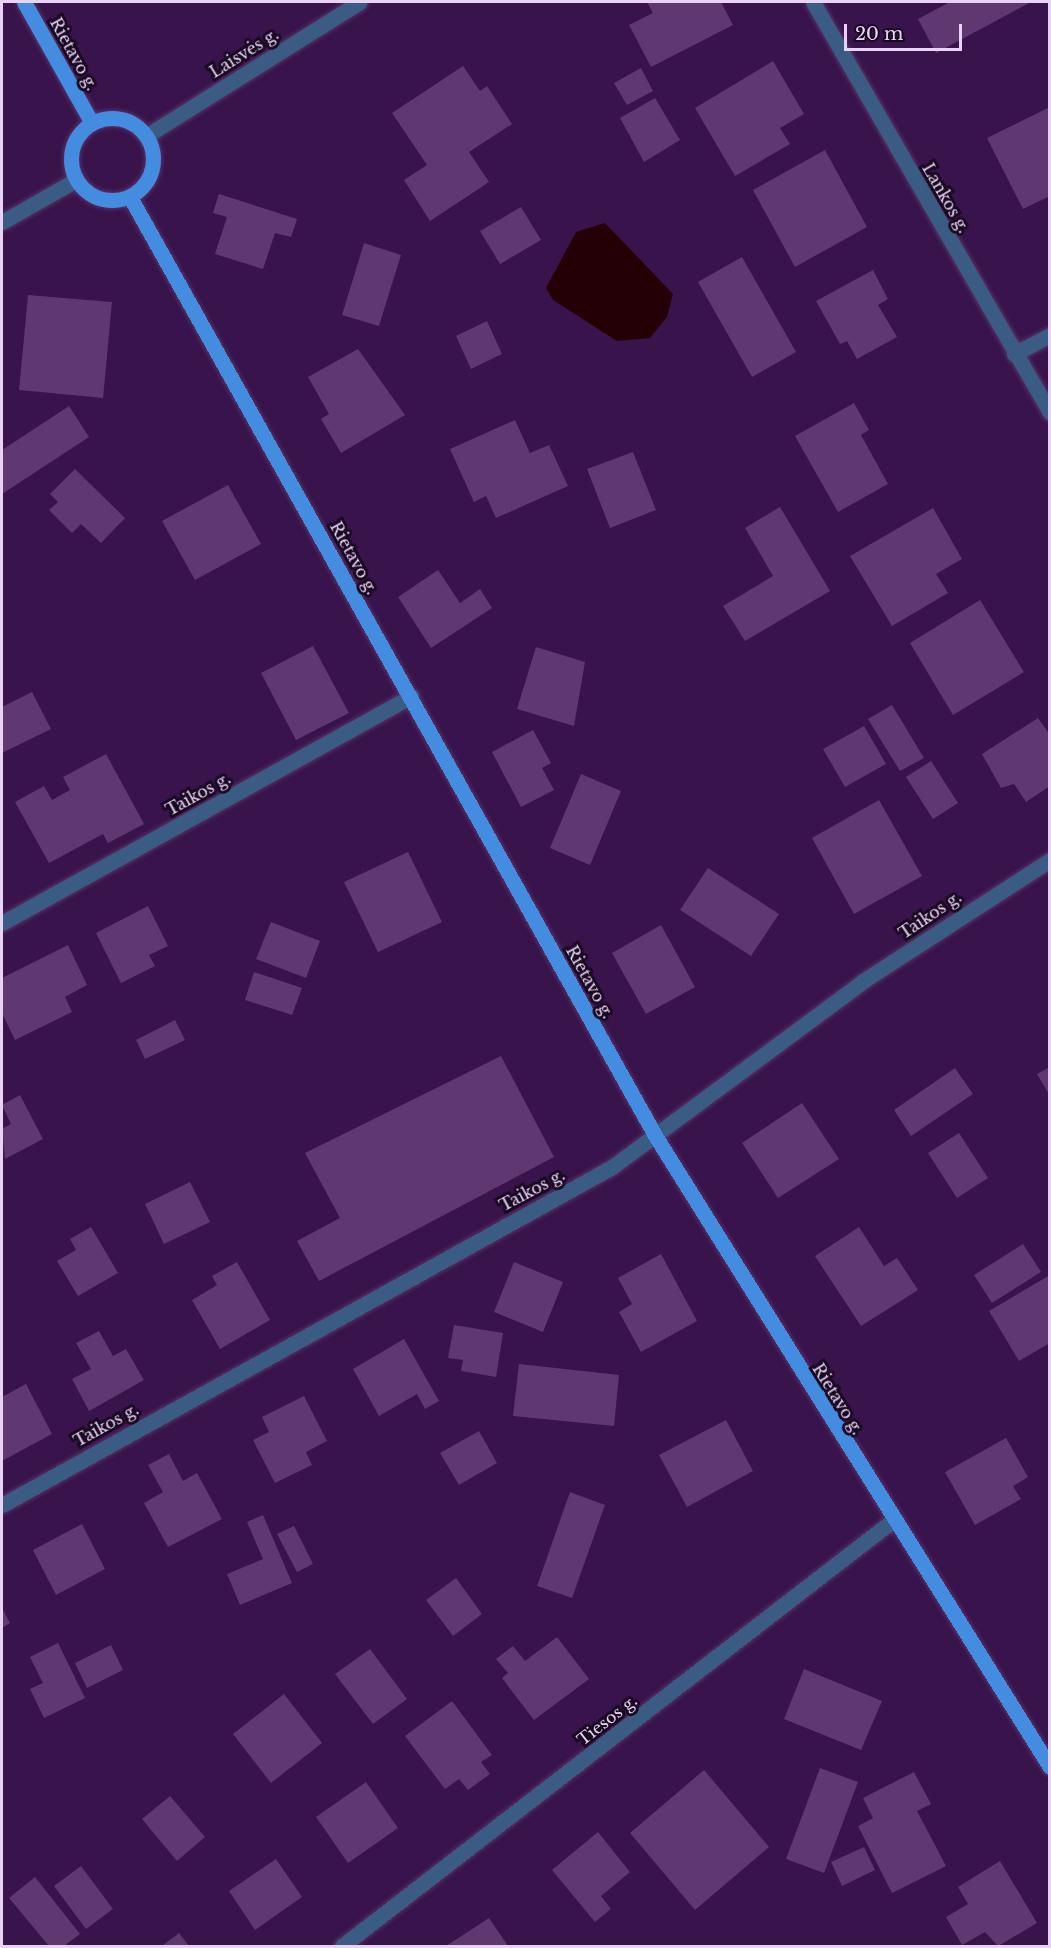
<!DOCTYPE html>
<meta charset="utf-8">
<style>
body{margin:0}
#map{position:relative;width:1051px;height:1948px;overflow:hidden;background:#39134b;font-family:"Libre Baskerville",serif}
div>[style]{position:absolute}
[style*='--x']{left:calc(var(--x)*1px);top:calc(var(--y)*1px);width:calc(var(--w)*1px);rotate:calc(var(--a)*1deg)}
.water>*{inset:0;background:#240006}
.building>*{inset:0;background:#5f3872}
.roads{filter:drop-shadow(0 0 2px #553266) drop-shadow(0 0 2px #553266)}
.minor>*{height:15px;margin:-7.5px;padding:0 7.5px;transform-origin:7.5px;border-radius:7.5px;background:#3a5c84}
.major>*{height:15px;margin:-7.5px;padding:0 7.5px;transform-origin:7.5px;border-radius:7.5px;background:#438ce0}
.major>.ring{margin:-7.5px;padding:0;box-sizing:content-box;background:none;border:15px solid #438ce0;border-radius:50%}
span{translate:-50% -50%;white-space:nowrap;text-align:center;line-height:1.15;-webkit-text-stroke:6px #190921;paint-order:stroke}
.street-label{font-size:16px;color:#e9d3f5}
.frame{position:absolute;inset:0;border:3px solid #e9d3f5;pointer-events:none}
.scale{position:absolute;left:844px;top:24px;width:118px;height:27px;box-sizing:border-box;border:3px solid #e9d3f5;border-top:0;padding-left:8px;font-size:18px;line-height:21px;white-space:nowrap;color:#e9d3f5;-webkit-text-stroke:4px #190921;paint-order:stroke}
</style>
<div id="map">
<div class="water">
<i style="clip-path:polygon(605px 223px,673px 294px,667px 317px,650px 338px,617px 341px,553px 300px,546px 288px,576px 232px)"></i>
</div>
<div class="building">
<i style="clip-path:polygon(647px 2px,721px 2px,733px 25px,651px 67px,629px 25px,653px 13px)"></i>
<i style="clip-path:polygon(950px 2px,1031px 2px,936px 53px,918px 19px)"></i>
<i style="clip-path:polygon(773px 61px,804px 114px,780px 128px,790px 144px,735px 176px,695px 108px)"></i>
<i style="clip-path:polygon(463px 66px,480px 91px,487px 86px,512px 124px,469px 152px,489px 182px,430px 221px,404px 180px,427px 165px,392px 113px)"></i>
<i style="clip-path:polygon(641px 68px,653px 91px,627px 105px,614px 83px)"></i>
<i style="clip-path:polygon(655px 98px,680px 140px,644px 162px,620px 118px)"></i>
<i style="clip-path:polygon(1050px 107px,1050px 196px,1023px 209px,987px 138px)"></i>
<i style="clip-path:polygon(825px 150px,867px 227px,795px 267px,753px 190px)"></i>
<i style="clip-path:polygon(219px 194px,297px 219px,291px 237px,275px 233px,263px 269px,215px 254px,227px 217px,213px 213px)"></i>
<i style="clip-path:polygon(521px 207px,541px 240px,500px 264px,480px 231px)"></i>
<i style="clip-path:polygon(364px 243px,401px 255px,379px 326px,342px 315px)"></i>
<i style="clip-path:polygon(742px 257px,796px 352px,752px 377px,698px 282px)"></i>
<i style="clip-path:polygon(873px 270px,888px 299px,878px 305px,897px 337px,857px 359px,847px 341px,840px 344px,816px 301px)"></i>
<i style="clip-path:polygon(28px 295px,112px 302px,103px 398px,19px 390px)"></i>
<i style="clip-path:polygon(487px 321px,502px 354px,471px 369px,456px 336px)"></i>
<i style="clip-path:polygon(358px 349px,405px 415px,341px 453px,321px 419px,329px 414px,308px 377px)"></i>
<i style="clip-path:polygon(854px 403px,869px 430px,861px 435px,888px 484px,838px 512px,795px 436px)"></i>
<i style="clip-path:polygon(69px 406px,89px 437px,2px 494px,2px 450px)"></i>
<i style="clip-path:polygon(515px 420px,530px 453px,549px 445px,568px 486px,496px 518px,486px 496px,474px 502px,450px 449px)"></i>
<i style="clip-path:polygon(633px 452px,656px 510px,610px 528px,587px 469px)"></i>
<i style="clip-path:polygon(75px 469px,125px 518px,101px 543px,81px 524px,72px 533px,49px 510px,58px 502px,50px 494px)"></i>
<i style="clip-path:polygon(228px 485px,261px 544px,195px 580px,162px 521px)"></i>
<i style="clip-path:polygon(780px 507px,830px 591px,745px 641px,723px 606px,773px 576px,745px 528px)"></i>
<i style="clip-path:polygon(933px 508px,962px 559px,936px 574px,948px 593px,892px 626px,850px 556px)"></i>
<i style="clip-path:polygon(438px 570px,460px 603px,480px 589px,492px 608px,431px 648px,398px 597px)"></i>
<i style="clip-path:polygon(980px 600px,1024px 672px,953px 715px,910px 643px)"></i>
<i style="clip-path:polygon(313px 646px,349px 713px,296px 740px,261px 673px)"></i>
<i style="clip-path:polygon(536px 647px,585px 662px,574px 726px,517px 709px)"></i>
<i style="clip-path:polygon(32px 692px,51px 729px,2px 753px,2px 707px)"></i>
<i style="clip-path:polygon(892px 705px,924px 758px,900px 771px,868px 719px)"></i>
<i style="clip-path:polygon(1038px 718px,1050px 735px,1050px 786px,1026px 802px,1014px 784px,1001px 788px,982px 754px)"></i>
<i style="clip-path:polygon(864px 726px,886px 764px,845px 787px,823px 749px)"></i>
<i style="clip-path:polygon(533px 730px,551px 763px,542px 768px,554px 790px,521px 807px,492px 752px)"></i>
<i style="clip-path:polygon(106px 754px,144px 824px,108px 843px,103px 834px,49px 863px,15px 802px,44px 786px,52px 800px,70px 790px,63px 777px)"></i>
<i style="clip-path:polygon(931px 761px,958px 803px,933px 819px,906px 777px)"></i>
<i style="clip-path:polygon(581px 774px,621px 791px,590px 865px,550px 848px)"></i>
<i style="clip-path:polygon(879px 800px,922px 876px,854px 914px,812px 838px)"></i>
<i style="clip-path:polygon(408px 852px,442px 922px,378px 952px,344px 882px)"></i>
<i style="clip-path:polygon(708px 868px,779px 914px,751px 956px,680px 910px)"></i>
<i style="clip-path:polygon(148px 906px,168px 946px,149px 955px,155px 966px,121px 983px,96px 933px)"></i>
<i style="clip-path:polygon(271px 922px,320px 941px,306px 978px,256px 959px)"></i>
<i style="clip-path:polygon(661px 925px,695px 987px,646px 1014px,612px 953px)"></i>
<i style="clip-path:polygon(68px 945px,87px 985px,65px 997px,72px 1012px,15px 1040px,2px 1013px,2px 978px)"></i>
<i style="clip-path:polygon(254px 972px,302px 988px,292px 1015px,245px 1000px)"></i>
<i style="clip-path:polygon(175px 1020px,185px 1040px,145px 1059px,136px 1040px)"></i>
<i style="clip-path:polygon(501px 1056px,554px 1157px,319px 1281px,297px 1241px,340px 1218px,305px 1153px)"></i>
<i style="clip-path:polygon(1050px 1067px,1050px 1096px,1037px 1074px)"></i>
<i style="clip-path:polygon(955px 1068px,973px 1094px,911px 1136px,894px 1110px)"></i>
<i style="clip-path:polygon(20px 1095px,43px 1139px,5px 1159px,2px 1129px,11px 1124px,2px 1105px)"></i>
<i style="clip-path:polygon(802px 1103px,839px 1159px,778px 1198px,742px 1143px)"></i>
<i style="clip-path:polygon(959px 1133px,988px 1178px,957px 1198px,928px 1153px)"></i>
<i style="clip-path:polygon(190px 1182px,210px 1222px,164px 1244px,145px 1204px)"></i>
<i style="clip-path:polygon(91px 1227px,118px 1273px,78px 1296px,57px 1261px,76px 1250px,70px 1239px)"></i>
<i style="clip-path:polygon(859px 1227px,884px 1266px,897px 1258px,918px 1290px,861px 1326px,815px 1256px)"></i>
<i style="clip-path:polygon(1023px 1244px,1041px 1272px,992px 1303px,974px 1275px)"></i>
<i style="clip-path:polygon(661px 1254px,697px 1321px,641px 1352px,619px 1312px,632px 1304px,618px 1278px)"></i>
<i style="clip-path:polygon(237px 1262px,270px 1320px,220px 1349px,192px 1300px,217px 1285px,212px 1276px)"></i>
<i style="clip-path:polygon(514px 1262px,563px 1282px,543px 1332px,494px 1312px)"></i>
<i style="clip-path:polygon(1050px 1275px,1050px 1343px,1019px 1361px,989px 1311px)"></i>
<i style="clip-path:polygon(454px 1325px,503px 1333px,496px 1377px,461px 1371px,463px 1360px,448px 1358px)"></i>
<i style="clip-path:polygon(99px 1331px,113px 1356px,126px 1349px,144px 1380px,89px 1411px,72px 1379px,91px 1369px,76px 1343px)"></i>
<i style="clip-path:polygon(404px 1339px,439px 1401px,425px 1409px,417px 1394px,379px 1416px,353px 1369px)"></i>
<i style="clip-path:polygon(519px 1364px,619px 1375px,614px 1426px,513px 1416px)"></i>
<i style="clip-path:polygon(26px 1384px,52px 1434px,2px 1461px,2px 1397px)"></i>
<i style="clip-path:polygon(304px 1396px,327px 1441px,306px 1452px,312px 1465px,275px 1483px,253px 1440px,269px 1432px,262px 1417px)"></i>
<i style="clip-path:polygon(726px 1420px,753px 1471px,687px 1507px,659px 1455px)"></i>
<i style="clip-path:polygon(479px 1431px,497px 1463px,459px 1485px,440px 1453px)"></i>
<i style="clip-path:polygon(1006px 1438px,1028px 1477px,1013px 1486px,1021px 1499px,975px 1525px,945px 1472px)"></i>
<i style="clip-path:polygon(169px 1454px,183px 1481px,197px 1473px,222px 1519px,168px 1547px,144px 1503px,163px 1492px,148px 1465px)"></i>
<i style="clip-path:polygon(570px 1492px,605px 1505px,572px 1598px,537px 1586px)"></i>
<i style="clip-path:polygon(263px 1515px,292px 1583px,240px 1605px,227px 1574px,263px 1559px,247px 1522px)"></i>
<i style="clip-path:polygon(82px 1524px,105px 1569px,56px 1595px,33px 1550px)"></i>
<i style="clip-path:polygon(294px 1526px,313px 1564px,297px 1572px,277px 1534px)"></i>
<i style="clip-path:polygon(456px 1578px,482px 1614px,453px 1636px,426px 1600px)"></i>
<i style="clip-path:polygon(2px 1608px,10px 1623px,2px 1628px)"></i>
<i style="clip-path:polygon(557px 1637px,589px 1679px,534px 1720px,502px 1678px,508px 1673px,496px 1659px,513px 1646px,525px 1661px)"></i>
<i style="clip-path:polygon(58px 1643px,85px 1698px,44px 1718px,30px 1689px,43px 1683px,30px 1657px)"></i>
<i style="clip-path:polygon(111px 1645px,123px 1670px,87px 1688px,75px 1663px)"></i>
<i style="clip-path:polygon(370px 1649px,407px 1699px,373px 1724px,335px 1674px)"></i>
<i style="clip-path:polygon(804px 1669px,882px 1701px,861px 1750px,784px 1719px)"></i>
<i style="clip-path:polygon(284px 1694px,322px 1743px,271px 1783px,233px 1734px)"></i>
<i style="clip-path:polygon(452px 1701px,492px 1755px,481px 1762px,490px 1774px,468px 1790px,459px 1779px,445px 1789px,405px 1736px)"></i>
<i style="clip-path:polygon(820px 1768px,858px 1782px,824px 1873px,786px 1859px)"></i>
<i style="clip-path:polygon(704px 1770px,769px 1847px,695px 1910px,630px 1833px)"></i>
<i style="clip-path:polygon(914px 1772px,931px 1804px,917px 1811px,946px 1866px,892px 1893px,858px 1826px,873px 1818px,863px 1798px)"></i>
<i style="clip-path:polygon(366px 1782px,398px 1828px,348px 1863px,316px 1817px)"></i>
<i style="clip-path:polygon(170px 1796px,205px 1837px,177px 1861px,142px 1819px)"></i>
<i style="clip-path:polygon(598px 1832px,630px 1872px,601px 1896px,611px 1909px,595px 1922px,552px 1870px)"></i>
<i style="clip-path:polygon(864px 1847px,875px 1870px,842px 1886px,831px 1862px)"></i>
<i style="clip-path:polygon(276px 1859px,302px 1897px,255px 1930px,229px 1891px)"></i>
<i style="clip-path:polygon(1000px 1861px,1037px 1923px,998px 1946px,985px 1932px,962px 1945px,946px 1917px,968px 1904px,958px 1887px)"></i>
<i style="clip-path:polygon(81px 1866px,113px 1909px,86px 1929px,54px 1886px)"></i>
<i style="clip-path:polygon(35px 1877px,80px 1934px,64px 1946px,49px 1946px,9px 1898px)"></i>
<i style="clip-path:polygon(489px 1918px,508px 1946px,446px 1946px)"></i>
<i style="clip-path:polygon(179px 1933px,189px 1946px,162px 1946px)"></i>
</div>
<div class="roads">
<div class="minor">
<i style="--x:813;--y:2;--w:474;--a:60"></i>
<i style="--x:146;--y:136;--w:252;--a:-32.1"></i>
<i style="--x:2;--y:222;--w:85;--a:-29.6"></i>
<i style="--x:1014;--y:354;--w:41;--a:-27.8"></i>
<i style="--x:2;--y:923;--w:468;--a:-29"></i>
<i style="--x:2;--y:1505;--w:697;--a:-28.99"></i>
<i style="--x:612;--y:1167;--w:312;--a:-36.5"></i>
<i style="--x:863;--y:981;--w:223;--a:-32.9"></i>
<i style="--x:342;--y:1946;--w:695;--a:-37.69"></i>
</div>
<div class="major">
<i style="--x:24;--y:2;--w:139;--a:60.7"></i>
<i class="ring" style="left:71px;top:118px;width:67px;height:67px"></i>
<i style="--x:130;--y:197;--w:1077;--a:60.77"></i>
<i style="--x:656;--y:1137;--w:743;--a:57.98"></i>
</div>
</div>
<div class="street-label">
<span style="left:244px;top:53px;rotate:-32deg">Laisvės g.</span>
<span style="left:74px;top:54px;rotate:61deg">Rietavo g.</span>
<span style="left:946px;top:198px;rotate:60deg">Lankos g.</span>
<span style="left:354px;top:558px;rotate:61deg">Rietavo g.</span>
<span style="left:198px;top:794px;rotate:-29deg">Taikos g.</span>
<span style="left:930px;top:915px;rotate:-34deg">Taikos g.</span>
<span style="left:590px;top:982px;rotate:61deg">Rietavo g.</span>
<span style="left:532px;top:1190px;rotate:-28deg">Taikos g.</span>
<span style="left:838px;top:1399px;rotate:58deg">Rietavo g.</span>
<span style="left:106px;top:1425px;rotate:-29deg">Taikos g.</span>
<span style="left:607px;top:1720px;rotate:-38deg">Tiesos g.</span>
</div>
<div class="frame"></div>
<div class="scale">20 m</div>
</div>
